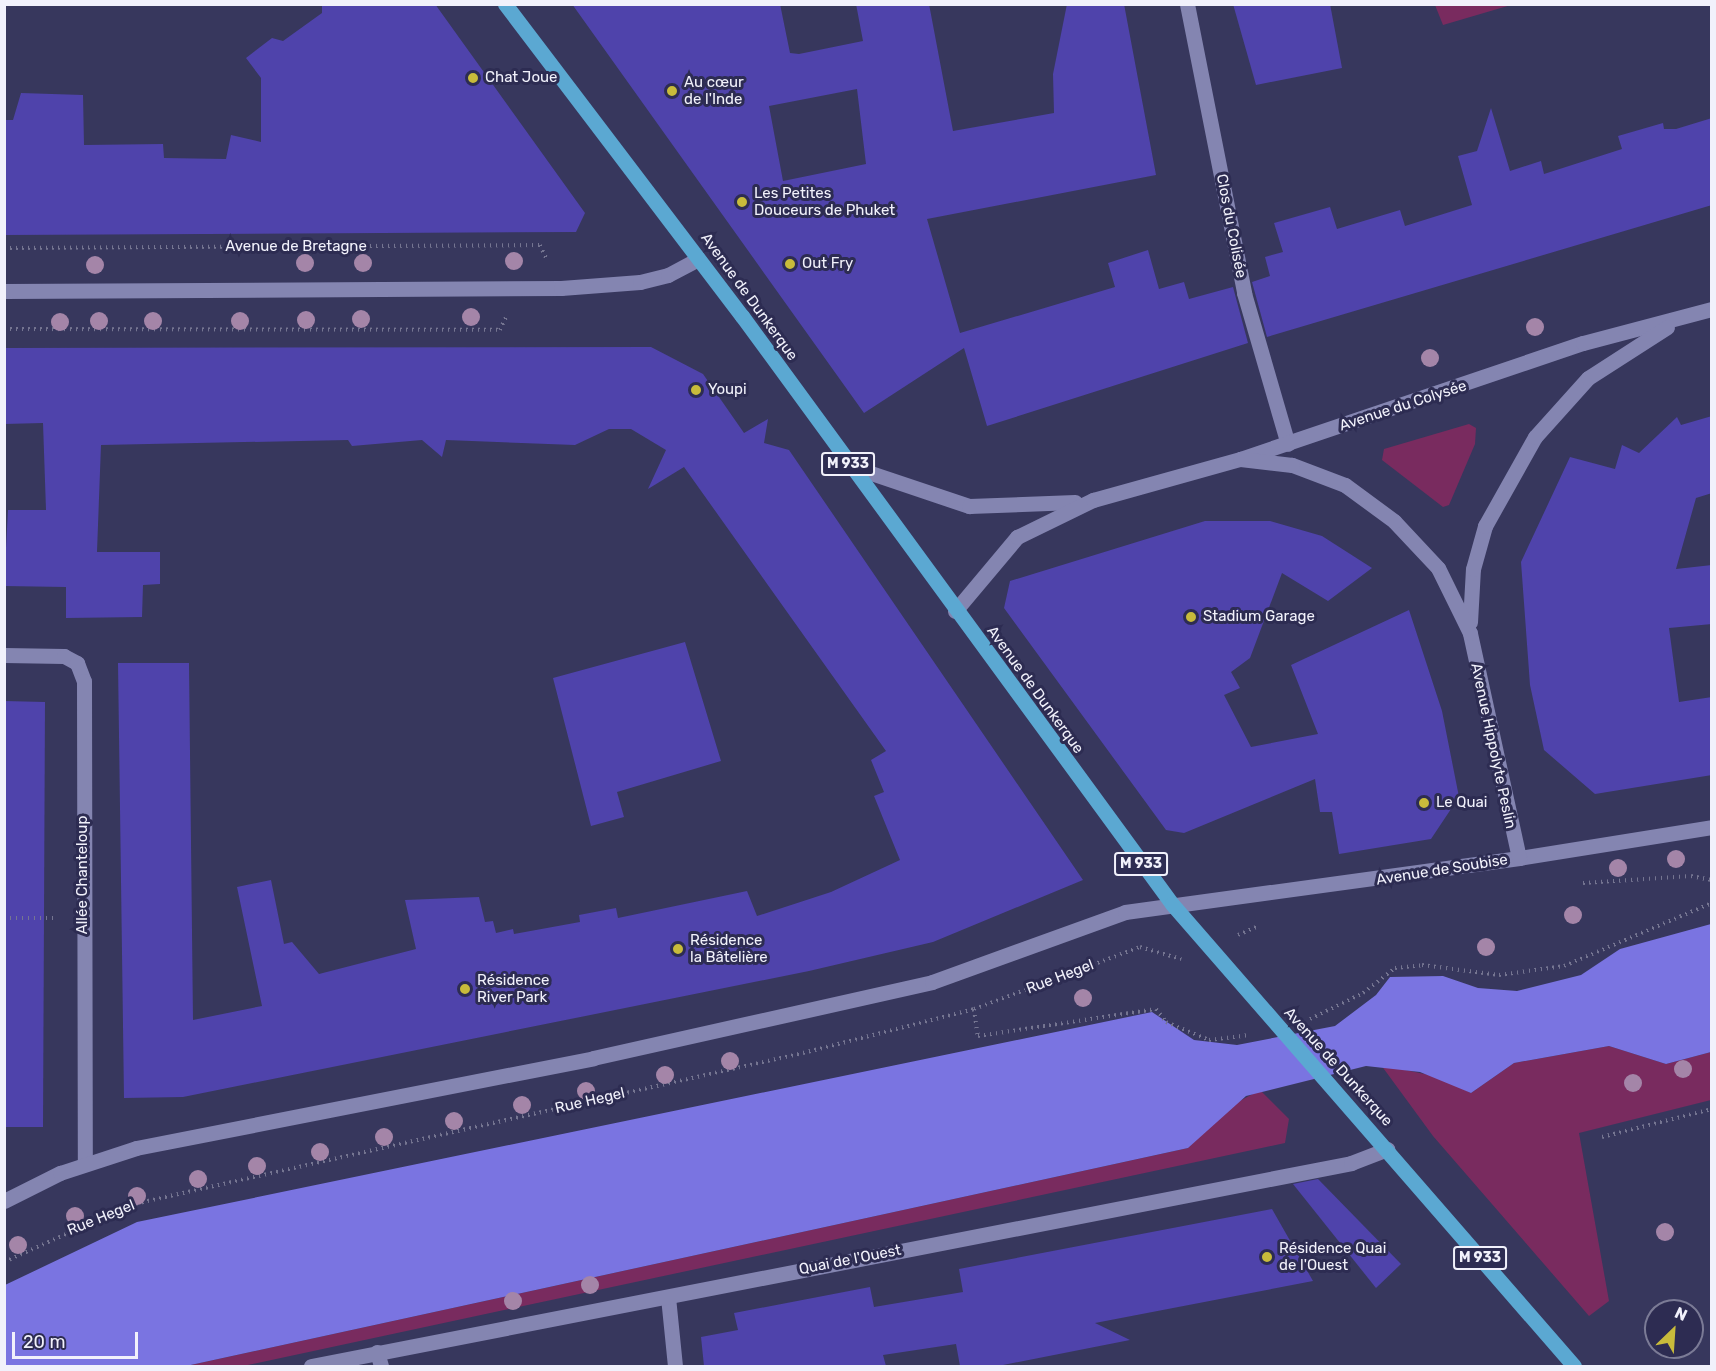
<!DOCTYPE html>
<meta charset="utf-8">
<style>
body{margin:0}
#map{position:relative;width:1716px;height:1371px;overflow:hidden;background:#37375d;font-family:Rubik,sans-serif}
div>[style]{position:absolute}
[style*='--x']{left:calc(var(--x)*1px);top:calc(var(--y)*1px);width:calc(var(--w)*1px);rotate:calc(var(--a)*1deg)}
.green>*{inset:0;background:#792b5f}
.water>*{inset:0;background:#7a74e1}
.building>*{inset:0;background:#4f43ab}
.path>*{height:4px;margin-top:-2px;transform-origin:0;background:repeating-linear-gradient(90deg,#757591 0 1.5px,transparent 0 6px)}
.lane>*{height:15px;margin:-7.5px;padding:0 7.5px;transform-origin:7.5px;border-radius:7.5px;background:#8485b1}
.street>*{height:15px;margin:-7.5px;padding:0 7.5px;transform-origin:7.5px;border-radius:7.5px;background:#8485b1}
.secondary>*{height:15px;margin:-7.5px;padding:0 7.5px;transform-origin:7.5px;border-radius:7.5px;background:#8485b1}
.primary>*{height:15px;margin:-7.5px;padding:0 7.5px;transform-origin:7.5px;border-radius:7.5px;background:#5ba8d2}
.trees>*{width:18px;height:18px;margin:-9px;border-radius:50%;background:#a485a8}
.dots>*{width:16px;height:16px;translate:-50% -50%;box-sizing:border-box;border:3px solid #2d2c52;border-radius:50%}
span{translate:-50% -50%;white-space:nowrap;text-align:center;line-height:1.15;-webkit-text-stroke:6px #2d2c52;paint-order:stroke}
.shield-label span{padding:2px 4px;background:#2d2c52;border:2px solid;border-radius:4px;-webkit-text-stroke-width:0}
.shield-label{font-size:14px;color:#f1f1fb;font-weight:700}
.poi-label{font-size:15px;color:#f1f1fb}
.left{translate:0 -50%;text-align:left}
.street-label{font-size:15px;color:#f1f1fb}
.frame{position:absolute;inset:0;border:6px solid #f1f1fb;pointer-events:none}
.north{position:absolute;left:1644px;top:1299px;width:60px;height:60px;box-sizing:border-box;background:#2d2c52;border:2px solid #7b7b96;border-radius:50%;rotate:25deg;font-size:16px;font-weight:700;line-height:24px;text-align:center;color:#f1f1fb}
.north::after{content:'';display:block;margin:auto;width:21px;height:27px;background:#c8bb3b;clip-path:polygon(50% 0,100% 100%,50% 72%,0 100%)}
.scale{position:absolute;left:12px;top:1332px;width:126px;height:27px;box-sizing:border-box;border:3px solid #f1f1fb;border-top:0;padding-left:8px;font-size:18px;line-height:21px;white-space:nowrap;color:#f1f1fb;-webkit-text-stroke:4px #2d2c52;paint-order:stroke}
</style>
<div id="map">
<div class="green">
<i style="clip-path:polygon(1435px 5px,1511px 5px,1443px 25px)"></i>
<i style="clip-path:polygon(1469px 424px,1476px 428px,1475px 444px,1449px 505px,1443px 507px,1382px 460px,1384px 449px)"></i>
<i style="clip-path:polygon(1609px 1046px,1666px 1064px,1711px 1052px,1711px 1100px,1579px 1133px,1609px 1301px,1589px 1316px,1433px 1136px,1381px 1065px,1439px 1077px,1471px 1093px,1514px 1063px)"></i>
<i style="clip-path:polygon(1260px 1090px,1289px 1119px,1285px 1143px,243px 1366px,186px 1366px,1188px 1148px,1227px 1108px)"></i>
</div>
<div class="water">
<i style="clip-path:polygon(1711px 924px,1711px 1052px,1666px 1064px,1609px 1046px,1514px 1063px,1471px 1093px,1420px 1072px,1366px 1066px,1246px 1096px,1188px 1148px,186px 1366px,5px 1366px,5px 1285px,137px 1222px,1152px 1012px,1194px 1040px,1237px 1045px,1335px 1026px,1376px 995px,1390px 977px,1443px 976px,1478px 988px,1517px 991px,1581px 975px,1620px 949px)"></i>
</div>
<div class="building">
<i style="clip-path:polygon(322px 4px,435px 4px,585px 213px,576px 232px,4px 235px,4px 120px,13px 120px,21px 93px,83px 95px,84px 145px,163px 144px,164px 158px,226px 159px,231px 135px,261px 142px,261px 78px,246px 58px,272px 38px,283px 41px,322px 13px)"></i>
<i style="clip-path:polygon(evenodd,572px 4px,780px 4px,790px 53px,799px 54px,863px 41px,856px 4px,929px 4px,953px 131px,1054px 113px,1053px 74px,1067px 4px,1124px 4px,1156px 175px,927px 219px,960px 333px,1115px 287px,1108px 263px,1148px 250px,1159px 289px,1184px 282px,1189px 299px,1233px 287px,1248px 343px,987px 426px,964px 348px,864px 413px,572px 4px,857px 89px,866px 164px,783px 181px,769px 106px,857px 89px)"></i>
<i style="clip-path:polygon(1233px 4px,1330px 4px,1342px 68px,1256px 85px)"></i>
<i style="clip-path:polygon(1491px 108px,1510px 171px,1541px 161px,1544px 174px,1622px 149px,1618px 136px,1663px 123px,1664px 129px,1676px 129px,1712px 118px,1712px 205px,1267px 337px,1252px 282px,1270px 276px,1265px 257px,1283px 252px,1274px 223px,1330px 207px,1337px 229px,1400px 210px,1405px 226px,1472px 205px,1458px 156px,1477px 151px)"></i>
<i style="clip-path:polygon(651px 347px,703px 374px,744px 433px,768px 419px,764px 443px,789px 450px,1083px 880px,933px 942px,809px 971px,183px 1097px,124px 1098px,118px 663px,189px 663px,193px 1020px,262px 1006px,237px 887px,271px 880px,284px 944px,292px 942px,319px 974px,416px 949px,405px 900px,479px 897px,485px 922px,493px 921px,496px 933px,513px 929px,514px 934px,580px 922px,579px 915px,616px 908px,618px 918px,747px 891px,757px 916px,831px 892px,900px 860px,874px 796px,884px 792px,871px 760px,886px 751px,684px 467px,648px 489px,666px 450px,631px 429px,609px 429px,575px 445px,446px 440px,442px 457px,422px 440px,352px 446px,348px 440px,101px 445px,97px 552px,160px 552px,160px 584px,143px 585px,142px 617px,66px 618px,66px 587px,4px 586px,8px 510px,46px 510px,43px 423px,4px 424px,4px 348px)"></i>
<i style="clip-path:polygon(1712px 416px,1712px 493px,1696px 498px,1676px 569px,1712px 565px,1712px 624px,1669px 628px,1679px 702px,1712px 697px,1712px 775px,1595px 794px,1544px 750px,1530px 685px,1521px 562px,1570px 457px,1615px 469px,1622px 445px,1639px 453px,1677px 417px,1681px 425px)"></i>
<i style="clip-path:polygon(1205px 521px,1270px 521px,1322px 536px,1372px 568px,1328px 601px,1282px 573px,1250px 658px,1231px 672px,1240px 688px,1224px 695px,1251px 747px,1318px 734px,1291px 665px,1409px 610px,1442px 711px,1459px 797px,1431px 839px,1339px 854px,1332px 812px,1320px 812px,1315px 779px,1184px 833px,1166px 830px,1004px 608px,1010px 581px)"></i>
<i style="clip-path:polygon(685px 642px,721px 761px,617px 792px,624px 817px,591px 826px,553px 678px)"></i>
<i style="clip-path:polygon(4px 701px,45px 702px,43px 1127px,4px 1127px)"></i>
<i style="clip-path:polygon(1318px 1179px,1401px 1264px,1376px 1288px,1293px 1184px)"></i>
<i style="clip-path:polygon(1272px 1209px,1313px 1281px,1095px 1323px,1130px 1340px,998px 1366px,960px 1366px,956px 1344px,883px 1355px,886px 1366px,704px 1366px,701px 1337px,738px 1330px,734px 1313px,870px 1287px,874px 1307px,963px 1292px,959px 1269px)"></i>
</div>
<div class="path">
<i style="--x:4;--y:248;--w:536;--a:-0.32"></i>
<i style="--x:540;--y:245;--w:14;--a:65"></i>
<i style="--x:4;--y:329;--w:496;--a:0.1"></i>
<i style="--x:500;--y:330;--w:14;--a:-65"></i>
<i style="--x:1583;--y:883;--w:108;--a:-3.7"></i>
<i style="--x:1691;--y:876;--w:21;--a:11"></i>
<i style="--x:4;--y:918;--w:50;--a:0"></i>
<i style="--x:1238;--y:935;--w:22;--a:-24"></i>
<i style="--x:974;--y:1009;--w:27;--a:82"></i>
<i style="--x:978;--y:1036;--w:180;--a:-8.6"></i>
<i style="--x:1156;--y:1009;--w:16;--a:52"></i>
<i style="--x:1166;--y:1022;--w:47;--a:22.7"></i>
<i style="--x:1209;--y:1040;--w:39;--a:-7"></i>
<i style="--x:1310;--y:1019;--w:59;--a:-26.1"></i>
<i style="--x:1363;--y:993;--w:41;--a:-38"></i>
<i style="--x:1395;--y:968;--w:27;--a:-6"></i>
<i style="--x:1422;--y:965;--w:78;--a:7.4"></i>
<i style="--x:1499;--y:975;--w:66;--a:-7.9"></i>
<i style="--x:1564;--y:966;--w:161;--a:-23.1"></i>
<i style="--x:1602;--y:1137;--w:114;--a:-14.3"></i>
<i style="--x:4;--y:1262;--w:138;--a:-24.3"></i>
<i style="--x:130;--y:1205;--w:690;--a:-12.73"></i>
<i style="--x:803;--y:1053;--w:177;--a:-14.4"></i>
<i style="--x:974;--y:1009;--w:177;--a:-20.5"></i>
<i style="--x:1140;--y:947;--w:43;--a:16.3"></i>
</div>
<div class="lane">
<i style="--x:1187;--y:4;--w:295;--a:78.8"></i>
<i style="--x:1244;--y:293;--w:157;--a:73.8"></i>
<i style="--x:377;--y:1352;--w:15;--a:74"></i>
</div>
<div class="street">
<i style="--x:4;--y:291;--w:557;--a:-0.31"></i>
<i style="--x:561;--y:288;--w:79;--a:-4.3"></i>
<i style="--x:640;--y:282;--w:29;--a:-14"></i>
<i style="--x:668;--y:275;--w:34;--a:-28"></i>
<i style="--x:4;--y:655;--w:60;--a:1"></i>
<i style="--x:64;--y:656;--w:15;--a:28"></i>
<i style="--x:77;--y:663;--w:19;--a:69"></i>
<i style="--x:84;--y:681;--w:482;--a:89.9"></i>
<i style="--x:1519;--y:858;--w:195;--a:-9.1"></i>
<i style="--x:668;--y:1297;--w:69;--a:84.2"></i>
<i style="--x:311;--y:1366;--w:1060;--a:-11.04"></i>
<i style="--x:1351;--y:1163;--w:39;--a:-21"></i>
</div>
<div class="secondary">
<i style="--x:850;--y:466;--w:126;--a:18.6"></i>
<i style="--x:969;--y:506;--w:106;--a:-2.2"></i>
<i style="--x:955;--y:611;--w:97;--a:-50"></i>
<i style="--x:1017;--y:537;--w:85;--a:-26"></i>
<i style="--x:1093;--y:500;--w:153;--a:-15.6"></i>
<i style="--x:1240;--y:459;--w:362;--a:-18.7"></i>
<i style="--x:1583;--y:343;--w:133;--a:-14.8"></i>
<i style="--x:1470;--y:622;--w:53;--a:-86.8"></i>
<i style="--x:1473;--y:569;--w:45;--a:-74.4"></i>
<i style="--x:1485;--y:526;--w:102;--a:-60.7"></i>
<i style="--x:1535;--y:437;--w:79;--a:-48.1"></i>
<i style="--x:1588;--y:378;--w:94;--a:-32.8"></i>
<i style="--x:4;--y:1201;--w:63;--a:-26.6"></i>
<i style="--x:60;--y:1173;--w:80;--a:-18.2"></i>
<i style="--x:136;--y:1148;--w:466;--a:-11.1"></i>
<i style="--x:593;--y:1058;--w:347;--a:-12.6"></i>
<i style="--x:932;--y:982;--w:205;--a:-19.9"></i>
<i style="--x:1125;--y:912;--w:398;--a:-7.8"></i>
<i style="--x:1519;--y:858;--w:230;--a:-102.3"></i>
<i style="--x:1470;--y:633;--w:72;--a:-116.2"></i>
<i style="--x:1438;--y:568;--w:64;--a:-133.1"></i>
<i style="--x:1394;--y:521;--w:61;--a:-143.7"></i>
<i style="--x:1345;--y:485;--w:57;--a:-159.3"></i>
<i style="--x:1292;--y:465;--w:52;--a:-173.4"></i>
</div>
<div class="primary">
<i style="--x:505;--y:4;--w:392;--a:52.8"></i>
<i style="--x:742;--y:316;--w:728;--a:53.82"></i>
<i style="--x:1172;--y:904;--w:612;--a:48.97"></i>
</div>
<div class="trees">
<i style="left:514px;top:261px"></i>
<i style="left:305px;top:263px"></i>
<i style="left:363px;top:263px"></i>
<i style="left:95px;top:265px"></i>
<i style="left:471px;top:317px"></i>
<i style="left:361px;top:319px"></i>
<i style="left:306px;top:320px"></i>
<i style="left:99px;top:321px"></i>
<i style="left:153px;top:321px"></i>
<i style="left:240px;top:321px"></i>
<i style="left:60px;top:322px"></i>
<i style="left:1535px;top:327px"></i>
<i style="left:1430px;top:358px"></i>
<i style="left:1676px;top:859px"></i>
<i style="left:1618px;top:868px"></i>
<i style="left:1573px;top:915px"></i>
<i style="left:1486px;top:947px"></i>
<i style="left:1083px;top:998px"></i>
<i style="left:730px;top:1061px"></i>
<i style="left:1683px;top:1069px"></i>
<i style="left:665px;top:1075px"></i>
<i style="left:1633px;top:1083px"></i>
<i style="left:586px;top:1091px"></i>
<i style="left:522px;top:1105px"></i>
<i style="left:454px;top:1121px"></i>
<i style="left:384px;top:1137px"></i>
<i style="left:320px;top:1152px"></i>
<i style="left:257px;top:1166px"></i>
<i style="left:198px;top:1179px"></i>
<i style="left:137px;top:1196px"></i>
<i style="left:75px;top:1216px"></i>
<i style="left:1665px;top:1232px"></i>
<i style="left:18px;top:1245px"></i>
<i style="left:590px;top:1285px"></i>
<i style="left:513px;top:1301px"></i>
</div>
<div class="dots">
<i style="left:473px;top:78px;background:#c8bb3b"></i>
<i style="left:672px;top:91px;background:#c8bb3b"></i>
<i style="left:742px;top:202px;background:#c8bb3b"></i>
<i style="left:790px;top:264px;background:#c8bb3b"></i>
<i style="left:696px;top:390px;background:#c8bb3b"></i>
<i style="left:1191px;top:617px;background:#c8bb3b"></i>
<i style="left:1424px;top:803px;background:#c8bb3b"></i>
<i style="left:678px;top:949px;background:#c8bb3b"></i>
<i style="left:465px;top:989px;background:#c8bb3b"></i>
<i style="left:1267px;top:1257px;background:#c8bb3b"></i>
</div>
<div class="shield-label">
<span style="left:848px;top:464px">M 933</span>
<span style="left:1141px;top:864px">M 933</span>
<span style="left:1480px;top:1258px">M 933</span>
</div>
<div class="poi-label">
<span class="left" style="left:485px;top:78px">Chat Joue</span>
<span class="left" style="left:684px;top:91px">Au cœur<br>de l'Inde</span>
<span class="left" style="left:754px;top:202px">Les Petites<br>Douceurs de Phuket</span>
<span class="left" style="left:802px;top:264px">Out Fry</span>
<span class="left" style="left:708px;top:390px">Youpi</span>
<span class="left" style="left:1203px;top:617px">Stadium Garage</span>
<span class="left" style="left:1436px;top:803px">Le Quai</span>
<span class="left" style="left:690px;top:949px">Résidence<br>la Bâtelière</span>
<span class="left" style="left:477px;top:989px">Résidence<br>River Park</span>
<span class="left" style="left:1279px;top:1257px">Résidence Quai<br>de l'Ouest</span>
</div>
<div class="street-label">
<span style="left:1231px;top:226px;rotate:79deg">Clos du Colisée</span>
<span style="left:296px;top:247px">Avenue de Bretagne</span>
<span style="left:749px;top:297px;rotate:54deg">Avenue de Dunkerque</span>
<span style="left:1403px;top:406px;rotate:-18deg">Avenue du Colysée</span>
<span style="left:1035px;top:690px;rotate:54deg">Avenue de Dunkerque</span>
<span style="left:1493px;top:746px;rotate:78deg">Avenue Hippolyte Peslin</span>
<span style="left:1442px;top:870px;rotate:-9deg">Avenue de Soubise</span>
<span style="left:83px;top:875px;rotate:-90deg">Allée Chanteloup</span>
<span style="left:1060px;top:977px;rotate:-21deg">Rue Hegel</span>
<span style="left:1338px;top:1067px;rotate:48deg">Avenue de Dunkerque</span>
<span style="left:590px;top:1101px;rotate:-13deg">Rue Hegel</span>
<span style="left:101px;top:1218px;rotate:-22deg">Rue Hegel</span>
<span style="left:850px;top:1260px;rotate:-11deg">Quai de l'Ouest</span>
</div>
<div class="frame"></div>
<div class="north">N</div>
<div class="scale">20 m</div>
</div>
